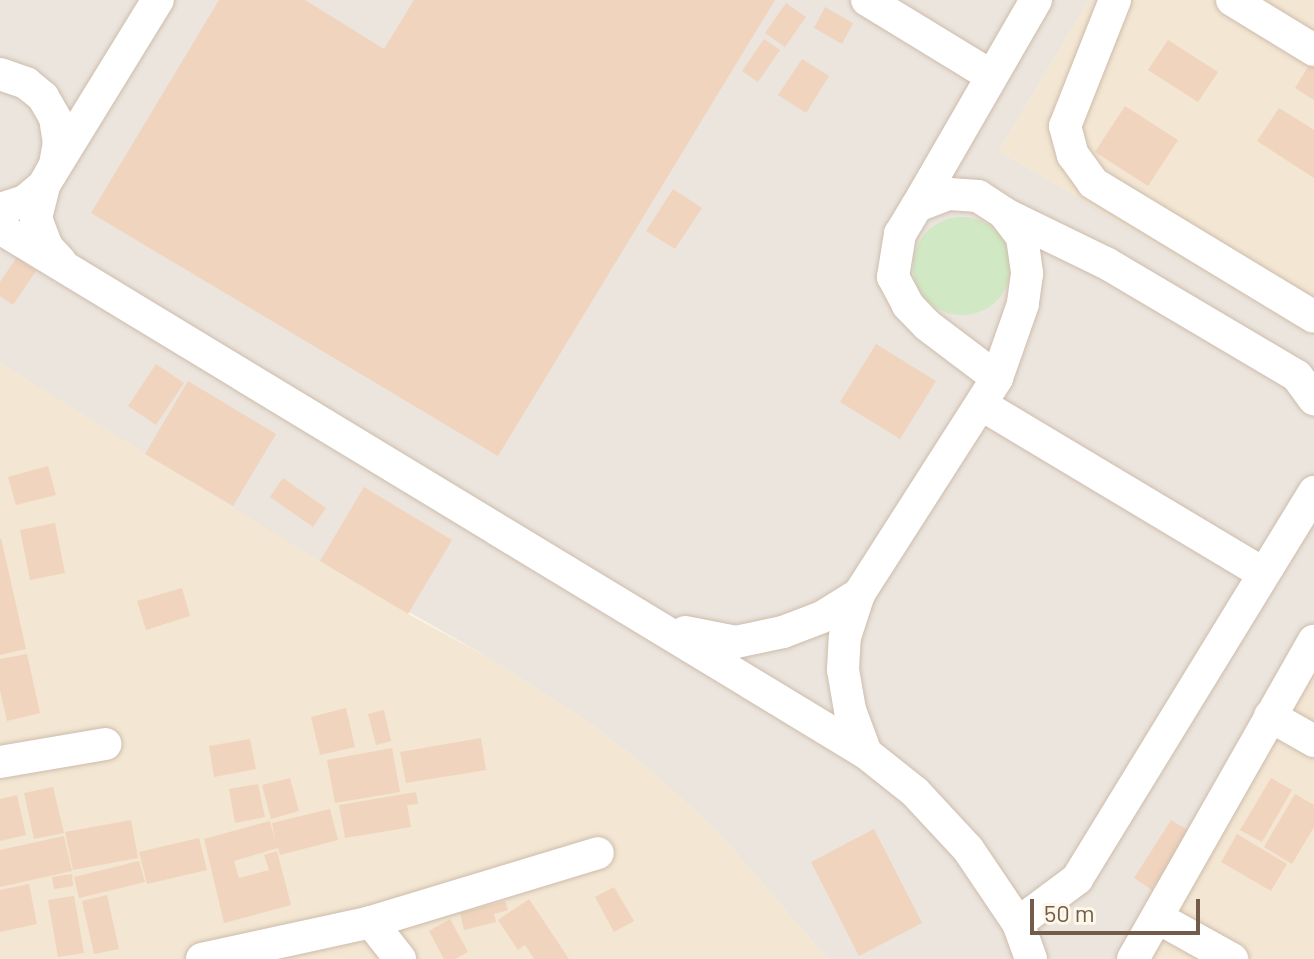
<!DOCTYPE html>
<style>
body{margin:0}
#map{position:relative;width:1314px;height:959px;overflow:hidden;background:#fbf4e4;font-family:Barlow,sans-serif}
div>[style]{position:absolute}
[style*='--x']{left:calc(var(--x)*1px);top:calc(var(--y)*1px);width:calc(var(--w)*1px);rotate:calc(var(--a)*1deg)}
.residential>*{inset:0;background:#f3e6d3}
.industrial>*{inset:0;background:#ebe5de}
.green>*{inset:0;background:#d0e8c3}
.round{border-radius:50%}
.building>*{inset:0;background:#f0d4bd}
.roads{filter:drop-shadow(0 0 2px #cdbcab) drop-shadow(0 0 2px #cdbcab)}
.minor>*{height:32px;margin:-16px;padding:0 16px;transform-origin:16px;border-radius:16px;background:#fff}
span{translate:-50% -50%;white-space:nowrap;text-align:center;line-height:1.15;-webkit-text-stroke:6px #fef8ea;paint-order:stroke}
.scale{position:absolute;left:1030px;top:899px;width:170px;height:36px;box-sizing:border-box;border:4px solid #735c4b;border-top:0;padding-left:10px;font-size:24px;line-height:28px;white-space:nowrap;color:#735c4b;-webkit-text-stroke:6px #fef8ea;paint-order:stroke}
</style>
<div id="map">
<div class="residential">
<i style="clip-path:polygon(1089px 0,1314px 0,1314px 337px,999px 151px)"></i>
<i style="clip-path:polygon(0 363px,408px 614px,491px 659px,593px 725px,655px 774px,718px 832px,828px 959px,0 959px)"></i>
<i style="clip-path:polygon(1314px 626px,1314px 959px,1133px 959px)"></i>
</div>
<div class="industrial">
<i style="clip-path:polygon(0 0,1089px 0,999px 151px,1314px 337px,1314px 626px,1133px 959px,828px 959px,718px 832px,655px 774px,593px 725px,491px 659px,320px 561px,0 363px)"></i>
</div>
<div class="green">
<i class="round" style="left:913px;top:217px;width:98px;height:98px"></i>
</div>
<div class="building">
<i style="clip-path:polygon(219px 0,305px 0,384px 49px,414px 0,775px 0,498px 456px,91px 213px)"></i>
<i style="clip-path:polygon(786px 3px,806px 17px,785px 47px,765px 33px)"></i>
<i style="clip-path:polygon(825px 7px,853px 23px,842px 44px,814px 28px)"></i>
<i style="clip-path:polygon(764px 39px,780px 50px,758px 82px,742px 71px)"></i>
<i style="clip-path:polygon(1168px 40px,1218px 72px,1198px 102px,1148px 70px)"></i>
<i style="clip-path:polygon(1314px 57px,1314px 100px,1295px 88px)"></i>
<i style="clip-path:polygon(802px 59px,829px 76px,806px 113px,778px 95px)"></i>
<i style="clip-path:polygon(1125px 106px,1178px 140px,1148px 186px,1095px 152px)"></i>
<i style="clip-path:polygon(1279px 108px,1314px 130px,1314px 178px,1257px 141px)"></i>
<i style="clip-path:polygon(673px 189px,702px 208px,675px 249px,646px 231px)"></i>
<i style="clip-path:polygon(17px 257px,36px 271px,13px 305px,0 296px,0 282px)"></i>
<i style="clip-path:polygon(876px 344px,936px 381px,900px 439px,840px 402px)"></i>
<i style="clip-path:polygon(156px 364px,184px 383px,156px 425px,128px 406px)"></i>
<i style="clip-path:polygon(188px 381px,276px 434px,233px 506px,145px 454px)"></i>
<i style="clip-path:polygon(48px 466px,56px 495px,16px 505px,8px 477px)"></i>
<i style="clip-path:polygon(283px 478px,326px 508px,313px 527px,270px 497px)"></i>
<i style="clip-path:polygon(364px 487px,452px 540px,408px 614px,320px 561px)"></i>
<i style="clip-path:polygon(55px 523px,65px 573px,30px 580px,20px 530px)"></i>
<i style="clip-path:polygon(1px 538px,26px 649px,0 655px,0 539px)"></i>
<i style="clip-path:polygon(182px 588px,190px 616px,146px 630px,137px 601px)"></i>
<i style="clip-path:polygon(27px 654px,40px 713px,7px 721px,0 690px,0 659px)"></i>
<i style="clip-path:polygon(346px 708px,355px 747px,320px 755px,311px 717px)"></i>
<i style="clip-path:polygon(384px 710px,391px 741px,376px 745px,368px 714px)"></i>
<i style="clip-path:polygon(481px 738px,486px 770px,406px 783px,400px 752px)"></i>
<i style="clip-path:polygon(250px 739px,256px 769px,214px 777px,209px 746px)"></i>
<i style="clip-path:polygon(392px 748px,400px 792px,335px 803px,327px 760px)"></i>
<i style="clip-path:polygon(290px 778px,299px 811px,271px 819px,262px 785px)"></i>
<i style="clip-path:polygon(1271px 778px,1292px 790px,1262px 842px,1240px 830px)"></i>
<i style="clip-path:polygon(258px 784px,265px 817px,235px 823px,229px 789px)"></i>
<i style="clip-path:polygon(53px 787px,64px 833px,34px 839px,24px 793px)"></i>
<i style="clip-path:polygon(416px 792px,418px 804px,407px 805px,411px 827px,345px 838px,339px 805px)"></i>
<i style="clip-path:polygon(1295px 794px,1314px 805px,1314px 827px,1292px 864px,1264px 847px)"></i>
<i style="clip-path:polygon(17px 795px,26px 835px,0 841px,0 799px)"></i>
<i style="clip-path:polygon(330px 809px,338px 840px,280px 855px,278px 848px,234px 861px,239px 878px,269px 870px,264px 855px,277px 851px,291px 905px,224px 923px,204px 839px,270px 821px,275px 841px,272px 823px)"></i>
<i style="clip-path:polygon(131px 820px,138px 858px,73px 870px,65px 832px)"></i>
<i style="clip-path:polygon(1171px 820px,1189px 831px,1152px 890px,1134px 878px)"></i>
<i style="clip-path:polygon(874px 829px,922px 923px,859px 956px,811px 862px)"></i>
<i style="clip-path:polygon(1237px 834px,1287px 864px,1271px 891px,1221px 862px)"></i>
<i style="clip-path:polygon(64px 836px,72px 871px,0 887px,0 850px)"></i>
<i style="clip-path:polygon(199px 838px,207px 870px,147px 884px,139px 852px)"></i>
<i style="clip-path:polygon(139px 861px,145px 882px,79px 898px,74px 877px)"></i>
<i style="clip-path:polygon(72px 874px,73px 886px,54px 889px,52px 877px)"></i>
<i style="clip-path:polygon(29px 884px,37px 924px,0 932px,0 890px)"></i>
<i style="clip-path:polygon(614px 887px,634px 921px,614px 932px,595px 897px)"></i>
<i style="clip-path:polygon(107px 895px,119px 949px,94px 954px,82px 901px)"></i>
<i style="clip-path:polygon(74px 896px,84px 953px,58px 957px,48px 900px)"></i>
<i style="clip-path:polygon(529px 899px,569px 959px,534px 959px,525px 945px,518px 950px,498px 920px)"></i>
<i style="clip-path:polygon(505px 901px,508px 910px,494px 914px,496px 922px,464px 930px,460px 913px)"></i>
<i style="clip-path:polygon(450px 919px,468px 952px,455px 959px,444px 959px,429px 931px)"></i>
</div>
<div class="roads">
<div class="minor">
<i style="--x:867;--y:0;--w:144;--a:31.4"></i>
<i style="--x:1115;--y:0;--w:136;--a:111.6"></i>
<i style="--x:1065;--y:126;--w:30;--a:75"></i>
<i style="--x:1073;--y:155;--w:34;--a:54"></i>
<i style="--x:1093;--y:183;--w:258;--a:31.2"></i>
<i style="--x:1232;--y:0;--w:96;--a:31.4"></i>
<i style="--x:0;--y:74;--w:28;--a:19"></i>
<i style="--x:26;--y:83;--w:22;--a:39"></i>
<i style="--x:43;--y:97;--w:24;--a:60"></i>
<i style="--x:55;--y:118;--w:24;--a:81"></i>
<i style="--x:59;--y:142;--w:23;--a:100"></i>
<i style="--x:55;--y:165;--w:23;--a:119"></i>
<i style="--x:44;--y:185;--w:25;--a:140"></i>
<i style="--x:25;--y:201;--w:26;--a:162"></i>
<i style="--x:949;--y:194;--w:29;--a:4"></i>
<i style="--x:978;--y:196;--w:31;--a:33"></i>
<i style="--x:1004;--y:213;--w:30;--a:53"></i>
<i style="--x:1022;--y:237;--w:37;--a:82"></i>
<i style="--x:1027;--y:274;--w:30;--a:98"></i>
<i style="--x:1023;--y:304;--w:78;--a:109.4"></i>
<i style="--x:997;--y:378;--w:88;--a:-142.9"></i>
<i style="--x:927;--y:325;--w:28;--a:-134"></i>
<i style="--x:908;--y:305;--w:32;--a:-118"></i>
<i style="--x:893;--y:277;--w:44;--a:-80.8"></i>
<i style="--x:900;--y:234;--w:33;--a:-59"></i>
<i style="--x:917;--y:206;--w:34;--a:-21"></i>
<i style="--x:917;--y:206;--w:238;--a:-60"></i>
<i style="--x:1007;--y:215;--w:110;--a:25.9"></i>
<i style="--x:1106;--y:263;--w:222;--a:30.6"></i>
<i style="--x:1297;--y:376;--w:29;--a:54"></i>
<i style="--x:0;--y:228;--w:1013;--a:31.23"></i>
<i style="--x:866;--y:753;--w:63;--a:38.5"></i>
<i style="--x:915;--y:792;--w:78;--a:47.1"></i>
<i style="--x:968;--y:849;--w:89;--a:56"></i>
<i style="--x:1018;--y:923;--w:38;--a:70"></i>
<i style="--x:60;--y:261;--w:19;--a:-133"></i>
<i style="--x:47;--y:247;--w:31;--a:-111"></i>
<i style="--x:36;--y:218;--w:34;--a:-76"></i>
<i style="--x:44;--y:185;--w:217;--a:-58.4"></i>
<i style="--x:982;--y:405;--w:327;--a:30.9"></i>
<i style="--x:685;--y:632;--w:52;--a:11.1"></i>
<i style="--x:736;--y:642;--w:48;--a:-12"></i>
<i style="--x:783;--y:632;--w:42;--a:-21"></i>
<i style="--x:822;--y:617;--w:44;--a:-31.9"></i>
<i style="--x:1270;--y:716;--w:51;--a:29.6"></i>
<i style="--x:866;--y:753;--w:46;--a:-110.4"></i>
<i style="--x:850;--y:710;--w:41;--a:-99.9"></i>
<i style="--x:843;--y:670;--w:33;--a:-87"></i>
<i style="--x:845;--y:637;--w:45;--a:-72"></i>
<i style="--x:859;--y:594;--w:256;--a:-57.4"></i>
<i style="--x:0;--y:762;--w:107;--a:-9.7"></i>
<i style="--x:1158;--y:918;--w:85;--a:29"></i>
<i style="--x:371;--y:922;--w:47;--a:51.9"></i>
<i style="--x:1018;--y:923;--w:74;--a:-36.7"></i>
<i style="--x:1077;--y:879;--w:454;--a:-58.5"></i>
<i style="--x:202;--y:959;--w:173;--a:-12.3"></i>
<i style="--x:371;--y:922;--w:237;--a:-16.9"></i>
<i style="--x:1133;--y:959;--w:366;--a:-60.4"></i>
</div>
</div>
<div class="scale">50 m</div>
</div>
